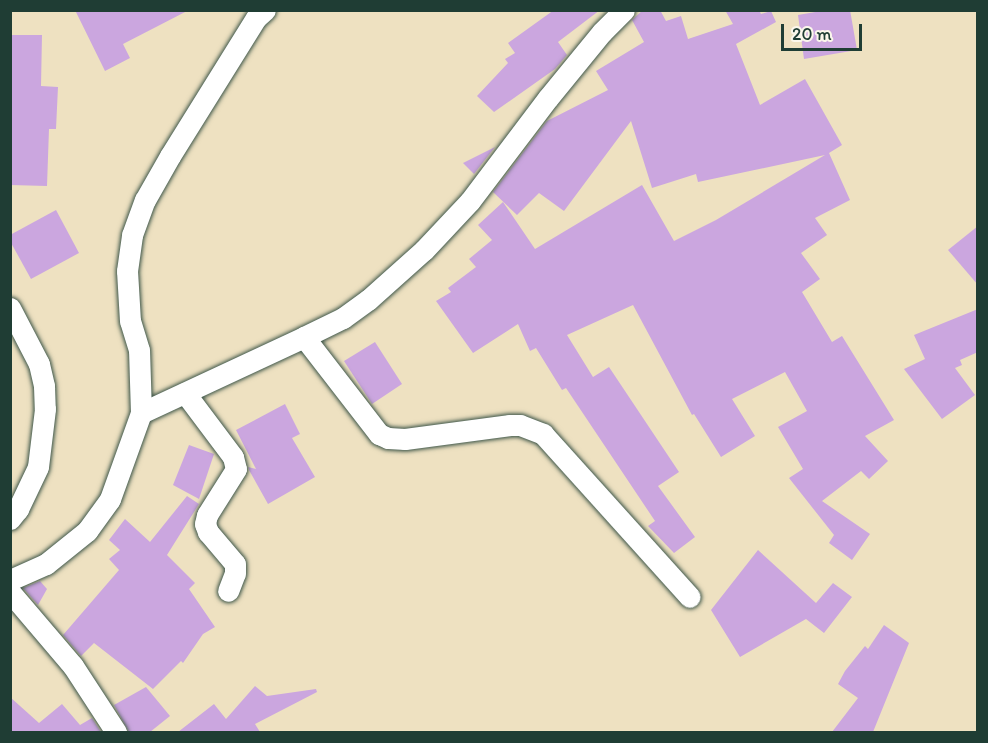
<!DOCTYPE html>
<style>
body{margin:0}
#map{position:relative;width:988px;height:743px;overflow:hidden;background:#eee1c1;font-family:Itim,sans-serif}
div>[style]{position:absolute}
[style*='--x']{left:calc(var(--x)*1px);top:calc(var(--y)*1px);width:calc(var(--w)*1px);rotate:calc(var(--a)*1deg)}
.building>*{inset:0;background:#cba6df}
.roads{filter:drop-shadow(0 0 2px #3e5649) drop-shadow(0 0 2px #3e5649)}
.minor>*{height:21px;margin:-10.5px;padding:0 10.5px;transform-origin:10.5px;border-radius:10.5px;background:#fff}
span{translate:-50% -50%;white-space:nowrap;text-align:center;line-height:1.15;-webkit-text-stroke:4.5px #fbf7ec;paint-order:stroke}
.frame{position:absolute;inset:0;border:12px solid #1f3d34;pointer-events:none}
.scale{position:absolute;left:781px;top:24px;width:81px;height:27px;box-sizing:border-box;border:3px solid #1f3d34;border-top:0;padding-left:8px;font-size:18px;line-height:21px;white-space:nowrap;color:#1f3d34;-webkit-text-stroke:4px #fbf7ec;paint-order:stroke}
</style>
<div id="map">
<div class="building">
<i style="clip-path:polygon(75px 10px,189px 10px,123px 44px,130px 58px,105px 71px)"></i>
<i style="clip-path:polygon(554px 10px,600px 10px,558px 42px,567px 55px,555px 69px,494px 112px,477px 96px,508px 63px,505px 59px,515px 53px,508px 43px)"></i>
<i style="clip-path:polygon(643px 10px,660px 10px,666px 21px,681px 16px,688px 39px,733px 24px,725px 10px,759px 10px,761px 14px,771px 11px,776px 22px,736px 44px,760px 105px,805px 79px,842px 145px,829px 153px,850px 200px,815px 218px,827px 235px,801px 253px,820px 279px,802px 292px,832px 342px,842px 336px,894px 420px,865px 436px,888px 461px,869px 479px,861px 471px,822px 501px,870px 534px,852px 560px,829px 543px,834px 535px,789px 478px,803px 469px,778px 427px,807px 411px,785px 372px,732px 399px,755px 436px,721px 457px,694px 414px,692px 415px,633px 305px,567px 335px,593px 377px,609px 367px,679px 472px,658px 486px,695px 537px,674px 553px,648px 526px,655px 521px,566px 388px,562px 390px,536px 348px,530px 351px,518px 324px,473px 353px,436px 301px,451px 292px,448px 288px,476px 267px,469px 259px,492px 240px,478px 225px,503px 202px,535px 249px,642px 185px,674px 241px,716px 220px,825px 155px,698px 182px,696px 174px,652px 188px,631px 121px,564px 211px,539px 193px,517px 215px,493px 192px,547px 121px,608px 90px,596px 71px,644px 42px,632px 20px)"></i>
<i style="clip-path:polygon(827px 10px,850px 10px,857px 50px,804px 59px,798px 15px)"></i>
<i style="clip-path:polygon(10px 35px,42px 35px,41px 86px,58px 87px,56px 129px,49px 129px,47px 186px,10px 185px)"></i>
<i style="clip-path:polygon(495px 147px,474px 174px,463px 163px)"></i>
<i style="clip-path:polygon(56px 210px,79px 253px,31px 279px,10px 241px,10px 235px)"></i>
<i style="clip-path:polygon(978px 226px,978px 285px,948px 250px)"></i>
<i style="clip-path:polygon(978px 309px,978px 352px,960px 360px,962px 365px,955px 368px,975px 395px,942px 419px,904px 369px,925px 359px,914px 335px)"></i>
<i style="clip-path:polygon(375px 342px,402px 384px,372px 404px,344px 361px)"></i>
<i style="clip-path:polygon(285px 404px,300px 434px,292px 438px,315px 477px,268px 504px,249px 470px,248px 467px,256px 469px,236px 430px)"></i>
<i style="clip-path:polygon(189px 445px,214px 454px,199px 499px,173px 485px)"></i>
<i style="clip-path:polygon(187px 496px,199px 504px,167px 555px,195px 583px,189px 589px,215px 627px,203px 634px,183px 663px,181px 661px,153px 689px,94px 643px,81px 656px,63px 635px,119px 570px,109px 559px,120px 550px,109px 540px,125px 519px,150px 542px)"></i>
<i style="clip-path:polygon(758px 550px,816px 603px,833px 583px,852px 597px,824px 633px,806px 619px,740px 657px,711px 610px)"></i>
<i style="clip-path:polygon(40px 581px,47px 589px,38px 605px,23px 588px)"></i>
<i style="clip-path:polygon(884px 625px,909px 643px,873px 732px,832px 732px,858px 698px,838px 684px,845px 671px,865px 646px,868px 649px)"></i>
<i style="clip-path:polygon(255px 686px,267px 696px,316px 689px,317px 692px,255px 724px,260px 732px,178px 732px,214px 704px,226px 719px)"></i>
<i style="clip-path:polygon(146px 687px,170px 716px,150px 732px,129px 732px,114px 705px)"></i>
<i style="clip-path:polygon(10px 697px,39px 723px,62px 704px,80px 725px,92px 718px,101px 732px,10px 732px)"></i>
</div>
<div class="roads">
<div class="minor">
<i style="--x:10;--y:308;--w:63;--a:62.6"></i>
<i style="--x:39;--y:364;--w:23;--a:77"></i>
<i style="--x:44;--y:386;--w:23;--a:88"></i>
<i style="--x:45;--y:409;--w:58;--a:96.9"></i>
<i style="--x:38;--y:467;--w:47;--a:115.5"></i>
<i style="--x:18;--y:509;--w:13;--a:129"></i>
<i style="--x:304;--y:337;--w:123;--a:52.3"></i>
<i style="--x:379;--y:434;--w:10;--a:24"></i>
<i style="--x:388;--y:438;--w:17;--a:3"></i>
<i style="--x:405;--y:439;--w:106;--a:-7.6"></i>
<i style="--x:510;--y:425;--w:10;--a:0"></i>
<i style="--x:520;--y:425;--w:25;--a:21"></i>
<i style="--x:543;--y:434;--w:219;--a:48"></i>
<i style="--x:185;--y:393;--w:80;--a:53.1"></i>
<i style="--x:233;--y:457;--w:12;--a:76"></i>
<i style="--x:236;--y:469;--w:54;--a:122.2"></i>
<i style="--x:207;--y:515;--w:9;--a:103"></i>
<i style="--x:205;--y:524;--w:9;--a:69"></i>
<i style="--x:208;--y:532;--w:42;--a:49.8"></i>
<i style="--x:235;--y:564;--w:9;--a:90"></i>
<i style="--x:235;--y:573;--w:19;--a:111"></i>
<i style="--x:141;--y:413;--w:180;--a:-25"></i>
<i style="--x:304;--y:337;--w:43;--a:-26"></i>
<i style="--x:343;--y:318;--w:31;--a:-36"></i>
<i style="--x:368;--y:300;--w:75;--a:-41.8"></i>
<i style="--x:424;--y:250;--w:67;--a:-46.8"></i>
<i style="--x:470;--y:201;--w:129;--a:-52.9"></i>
<i style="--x:548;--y:98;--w:85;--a:-50.7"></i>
<i style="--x:602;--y:32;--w:31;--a:-45"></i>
<i style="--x:10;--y:580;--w:39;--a:-24"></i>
<i style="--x:46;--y:564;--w:53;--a:-38.8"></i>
<i style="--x:87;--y:531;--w:39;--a:-54"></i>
<i style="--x:110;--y:499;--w:91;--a:-70.2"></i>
<i style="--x:141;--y:413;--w:63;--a:-91.8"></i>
<i style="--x:139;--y:350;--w:30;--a:-107"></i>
<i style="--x:130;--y:321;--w:50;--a:-93.4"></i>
<i style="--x:127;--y:271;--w:36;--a:-82"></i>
<i style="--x:132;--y:235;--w:37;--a:-70"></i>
<i style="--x:145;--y:200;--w:51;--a:-60.4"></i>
<i style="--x:170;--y:156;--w:163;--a:-58.1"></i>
<i style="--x:256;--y:18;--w:12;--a:-42"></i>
<i style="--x:10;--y:592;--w:97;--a:49.6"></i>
<i style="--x:73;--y:666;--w:79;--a:56.9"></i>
</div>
</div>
<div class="frame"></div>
<div class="scale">20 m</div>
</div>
